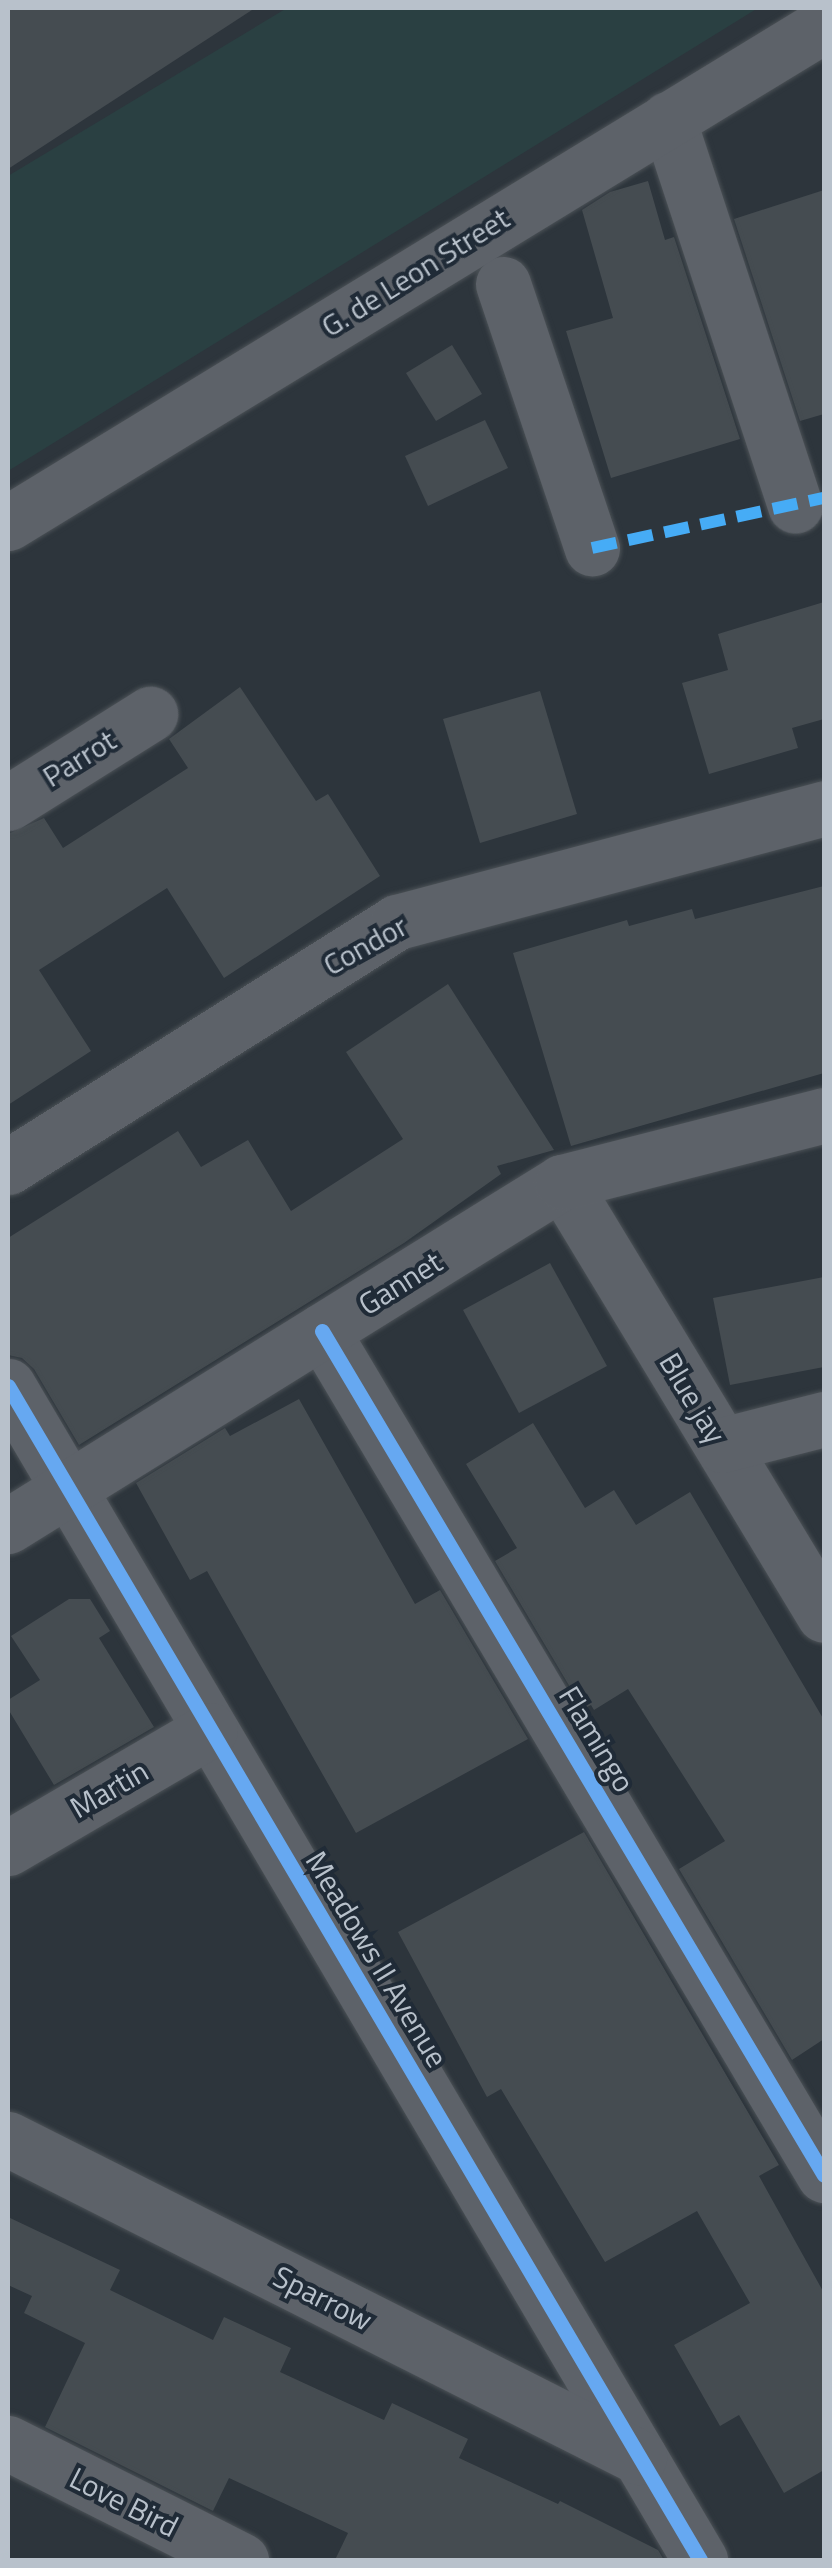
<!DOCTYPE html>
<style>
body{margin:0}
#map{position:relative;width:832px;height:2568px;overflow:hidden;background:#2d353c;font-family:"Titillium Web",sans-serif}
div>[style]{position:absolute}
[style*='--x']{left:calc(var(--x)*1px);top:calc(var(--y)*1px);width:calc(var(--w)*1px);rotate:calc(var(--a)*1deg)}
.green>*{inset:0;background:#2a4042}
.building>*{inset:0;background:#454c51}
.roads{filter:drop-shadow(0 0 2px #4b5156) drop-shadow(0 0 2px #4b5156)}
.street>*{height:55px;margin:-27.5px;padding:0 27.5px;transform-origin:27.5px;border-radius:27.5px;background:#5d6269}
.quiet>*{height:12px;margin-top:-6px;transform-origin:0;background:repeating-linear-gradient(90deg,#46acf6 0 25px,transparent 0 37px)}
.cycleway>*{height:15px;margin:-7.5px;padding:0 7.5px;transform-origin:7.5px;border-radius:7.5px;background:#66a8f1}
span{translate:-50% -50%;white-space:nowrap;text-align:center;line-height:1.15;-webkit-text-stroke:8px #202b37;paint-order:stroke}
.street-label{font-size:30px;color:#b8c1cb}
.frame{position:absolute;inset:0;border:10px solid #b8c1cb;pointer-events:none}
</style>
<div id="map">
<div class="green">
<i style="clip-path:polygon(287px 8px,758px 8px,8px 471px,8px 176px)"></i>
</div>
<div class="building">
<i style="clip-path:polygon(8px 8px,255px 8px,8px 169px)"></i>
<i style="clip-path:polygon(648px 181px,665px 240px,674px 237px,740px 439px,611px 478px,566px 331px,613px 318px,582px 210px,610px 192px)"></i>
<i style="clip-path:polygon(824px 190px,824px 414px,800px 421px,734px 219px)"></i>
<i style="clip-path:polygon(452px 345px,482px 394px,436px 421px,406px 373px)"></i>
<i style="clip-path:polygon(485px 420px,508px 468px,428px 506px,405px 456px)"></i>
<i style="clip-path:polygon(824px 602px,824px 719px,792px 728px,798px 748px,709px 774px,682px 683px,728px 670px,718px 634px)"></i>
<i style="clip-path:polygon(240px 687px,316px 801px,328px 794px,380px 876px,224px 978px,167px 888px,39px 970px,91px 1051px,8px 1105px,8px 834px,44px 818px,63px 848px,188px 768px,169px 739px)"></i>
<i style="clip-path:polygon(540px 691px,577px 814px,480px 843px,443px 719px)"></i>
<i style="clip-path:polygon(824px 886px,824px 1073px,571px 1146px,513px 953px,627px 920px,629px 926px,692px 909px,695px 919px)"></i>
<i style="clip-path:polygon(448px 984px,554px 1150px,497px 1166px,501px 1174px,404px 1243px,79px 1445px,34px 1369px,22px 1358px,8px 1355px,8px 1238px,178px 1131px,201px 1167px,248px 1140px,291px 1211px,403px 1139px,346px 1052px)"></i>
<i style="clip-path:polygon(550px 1263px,607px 1366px,519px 1413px,463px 1310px)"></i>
<i style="clip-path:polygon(824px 1277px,824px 1367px,730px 1385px,713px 1298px)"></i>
<i style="clip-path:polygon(299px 1399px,415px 1604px,440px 1590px,528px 1739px,356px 1833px,207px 1571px,190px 1580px,136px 1483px,225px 1428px,230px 1436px)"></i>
<i style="clip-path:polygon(533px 1423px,585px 1508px,614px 1490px,636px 1525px,690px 1492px,824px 1720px,824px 2039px,792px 2060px,679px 1869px,725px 1841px,628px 1689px,594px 1710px,591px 1705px,583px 1709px,495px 1561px,517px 1548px,466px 1464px)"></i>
<i style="clip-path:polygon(69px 1599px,90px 1599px,110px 1631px,99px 1638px,154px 1727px,54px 1785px,8px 1709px,8px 1700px,40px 1680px,11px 1636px)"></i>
<i style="clip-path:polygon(584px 1832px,779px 2165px,759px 2176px,824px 2293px,824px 2470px,784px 2493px,739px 2415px,720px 2426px,674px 2345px,750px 2303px,697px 2211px,605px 2262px,501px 2089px,487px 2097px,398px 1932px)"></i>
<i style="clip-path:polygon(8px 2217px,120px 2270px,110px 2290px,213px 2340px,224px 2317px,291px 2348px,280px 2372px,384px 2420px,392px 2403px,468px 2439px,459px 2458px,558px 2504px,560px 2501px,658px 2550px,664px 2560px,335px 2560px,348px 2533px,229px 2478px,213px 2511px,45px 2427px,85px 2343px,24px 2313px,32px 2296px,8px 2285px)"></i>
</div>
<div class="roads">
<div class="street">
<i style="--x:668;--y:119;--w:407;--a:71.8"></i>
<i style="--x:503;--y:284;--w:279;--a:71.4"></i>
<i style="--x:8;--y:523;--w:956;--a:-31.4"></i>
<i style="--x:8;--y:803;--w:168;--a:-32.1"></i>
<i style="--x:8;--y:1167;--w:460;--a:-32.2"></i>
<i style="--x:397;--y:922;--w:442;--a:-14.9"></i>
<i style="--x:562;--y:1182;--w:506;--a:58.82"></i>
<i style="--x:322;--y:1331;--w:982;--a:59.26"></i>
<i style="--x:8;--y:1386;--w:1363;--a:59.48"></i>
<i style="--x:722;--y:1445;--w:105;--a:-14.3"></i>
<i style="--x:8;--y:1526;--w:652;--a:-31.84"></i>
<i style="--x:562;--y:1182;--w:270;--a:-14.3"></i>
<i style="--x:8;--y:1848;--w:234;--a:-30.3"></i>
<i style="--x:8;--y:2139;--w:707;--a:26.75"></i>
<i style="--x:8;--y:2443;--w:261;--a:26.7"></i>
</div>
</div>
<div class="quiet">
<i style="--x:592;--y:548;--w:237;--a:-12.2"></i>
</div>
<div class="cycleway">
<i style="--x:322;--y:1331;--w:982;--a:59.26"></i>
<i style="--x:8;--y:1386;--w:1363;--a:59.48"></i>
</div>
<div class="street-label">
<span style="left:415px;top:272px;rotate:-32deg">G. de Leon Street</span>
<span style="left:79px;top:758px;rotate:-32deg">Parrot</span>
<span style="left:365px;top:945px;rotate:-29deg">Condor</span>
<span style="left:400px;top:1283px;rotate:-32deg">Gannet</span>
<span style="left:693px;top:1398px;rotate:59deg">Blue jay</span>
<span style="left:597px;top:1739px;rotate:59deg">Flamingo</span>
<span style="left:109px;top:1789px;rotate:-30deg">Martin</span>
<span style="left:377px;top:1959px;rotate:59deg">Meadows II Avenue</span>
<span style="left:323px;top:2298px;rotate:27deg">Sparrow</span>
<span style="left:124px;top:2502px;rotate:27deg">Love Bird</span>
</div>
<div class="frame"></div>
</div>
